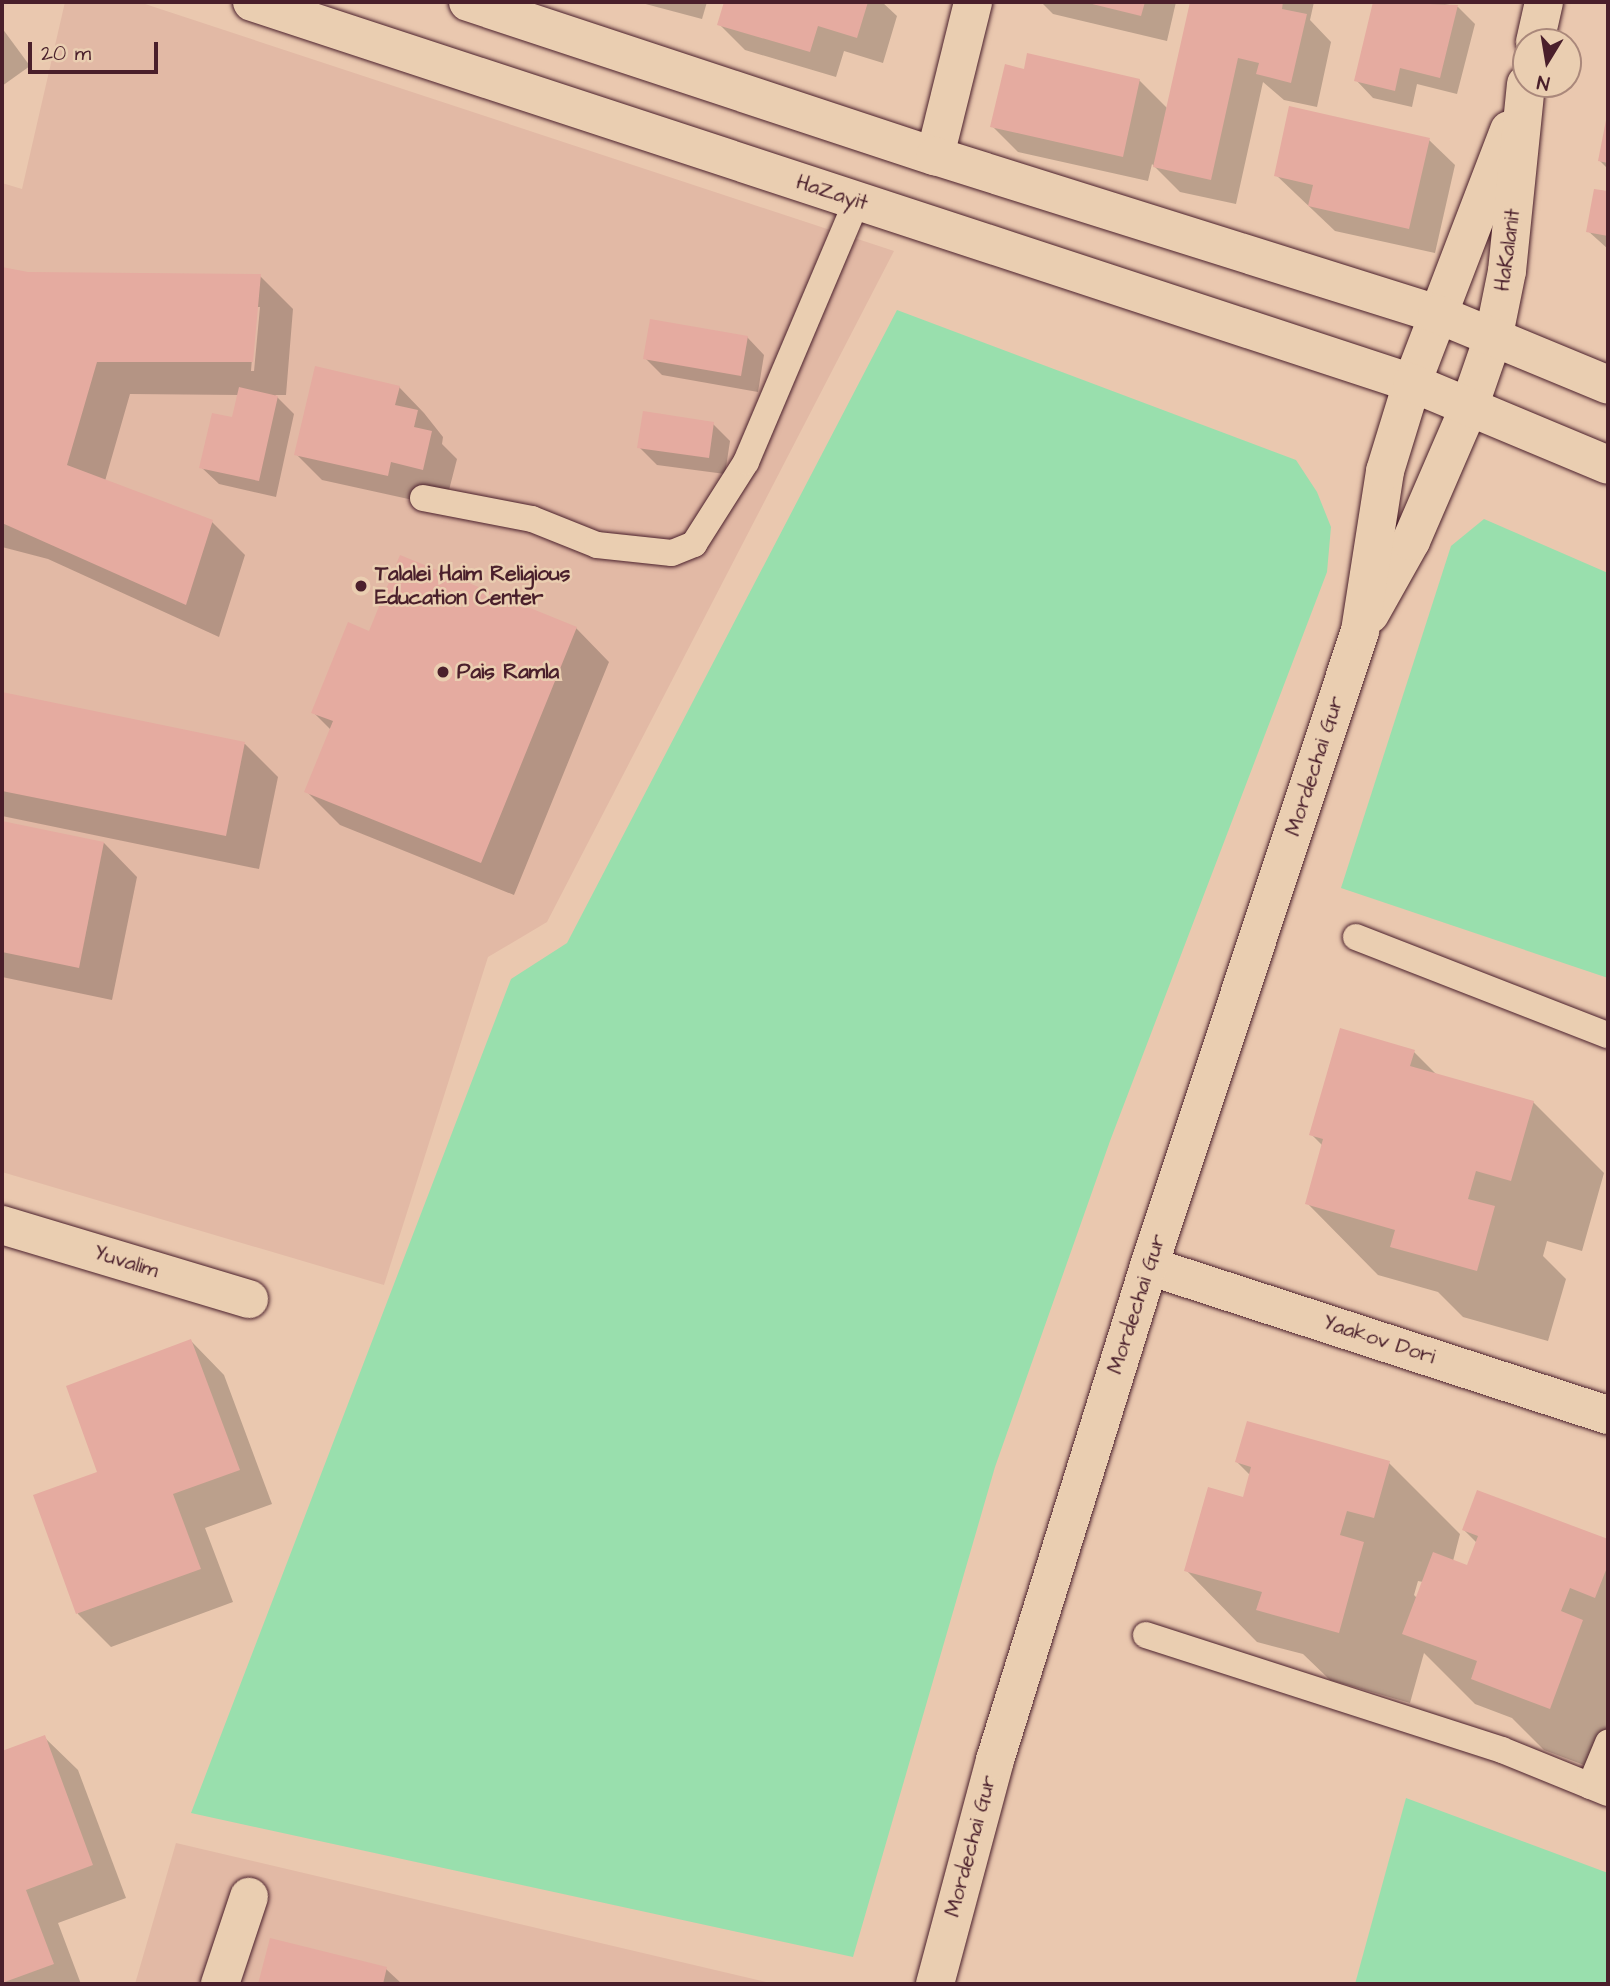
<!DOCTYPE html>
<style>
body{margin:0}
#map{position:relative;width:1610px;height:1986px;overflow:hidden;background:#eac8af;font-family:"Architects Daughter",sans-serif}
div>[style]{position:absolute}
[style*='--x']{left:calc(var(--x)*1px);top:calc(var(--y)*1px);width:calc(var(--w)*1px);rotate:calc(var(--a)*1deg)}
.built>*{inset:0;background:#e2b9a5}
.green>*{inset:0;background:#99dfad}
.shadow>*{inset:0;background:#0003}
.building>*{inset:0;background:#e5aba0}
.roads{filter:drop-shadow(0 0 2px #4a1f2b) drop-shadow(0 0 2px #4a1f2b)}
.service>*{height:26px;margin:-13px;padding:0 13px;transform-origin:13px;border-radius:13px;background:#eaceb1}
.minor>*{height:38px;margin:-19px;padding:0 19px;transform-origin:19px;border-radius:19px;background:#eaceb1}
.tertiary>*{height:38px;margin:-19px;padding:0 19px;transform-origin:19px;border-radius:19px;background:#eaceb1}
.secondary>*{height:38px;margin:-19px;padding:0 19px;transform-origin:19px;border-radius:19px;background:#eaceb1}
.dots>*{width:19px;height:19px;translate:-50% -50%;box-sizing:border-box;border:4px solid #eaceb1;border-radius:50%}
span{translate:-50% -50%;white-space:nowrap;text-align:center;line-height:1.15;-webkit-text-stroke:5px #eaceb1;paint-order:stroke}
.street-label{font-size:21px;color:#4a1f2b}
.poi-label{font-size:21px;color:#4a1f2b;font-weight:700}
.left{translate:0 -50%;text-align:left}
.frame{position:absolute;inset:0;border:4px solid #4a1f2b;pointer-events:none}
.north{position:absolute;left:1512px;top:28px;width:70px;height:70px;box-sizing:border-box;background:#eaceb1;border:2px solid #aa887b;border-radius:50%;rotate:191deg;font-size:19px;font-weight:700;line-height:28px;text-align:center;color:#4a1f2b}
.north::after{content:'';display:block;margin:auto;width:24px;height:32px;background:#4a1f2b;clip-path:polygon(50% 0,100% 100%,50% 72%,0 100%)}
.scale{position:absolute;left:28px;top:42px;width:130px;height:32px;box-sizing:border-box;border:4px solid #4a1f2b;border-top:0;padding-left:9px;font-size:21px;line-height:24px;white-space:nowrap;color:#4a1f2b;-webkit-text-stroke:5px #eaceb1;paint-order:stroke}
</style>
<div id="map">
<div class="built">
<i style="clip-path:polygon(65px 2px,139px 2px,894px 251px,547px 922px,488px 957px,384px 1285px,2px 1172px,2px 183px,22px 189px)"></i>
<i style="clip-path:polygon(176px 1843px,775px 1984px,135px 1984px)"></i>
</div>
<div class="green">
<i style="clip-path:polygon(897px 310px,1296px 460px,1317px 492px,1331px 527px,1327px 572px,1110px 1141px,995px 1467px,853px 1957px,191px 1813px,511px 979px,567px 943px)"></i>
<i style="clip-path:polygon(1484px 519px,1608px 573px,1608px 978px,1341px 888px,1451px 546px)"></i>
<i style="clip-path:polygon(1406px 1798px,1608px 1873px,1608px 1984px,1355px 1984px)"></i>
</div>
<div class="shadow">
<i style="clip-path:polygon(638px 2px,707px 2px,702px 19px)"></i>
<i style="clip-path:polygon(726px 2px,882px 2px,897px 16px,883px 63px,844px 51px,836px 77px,745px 50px,719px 24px)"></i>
<i style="clip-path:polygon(1041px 2px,1176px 2px,1167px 41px,1053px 14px)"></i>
<i style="clip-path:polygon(1192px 2px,1314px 2px,1310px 20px,1331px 42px,1317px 107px,1284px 100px,1263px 82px,1236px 204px,1180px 192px,1152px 164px,1148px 181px,1018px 152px,992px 126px,1026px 71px,1139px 80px,1168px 109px)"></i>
<i style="clip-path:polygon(1375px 2px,1436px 2px,1458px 7px,1475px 24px,1457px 94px,1417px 84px,1412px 107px,1373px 98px,1356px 80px)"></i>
<i style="clip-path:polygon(2px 28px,30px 66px,2px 86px)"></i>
<i style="clip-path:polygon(1608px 118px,1608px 169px,1600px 161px)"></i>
<i style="clip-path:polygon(1429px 140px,1455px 165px,1435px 253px,1335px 231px,1276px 175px)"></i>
<i style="clip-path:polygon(1595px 191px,1608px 193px,1608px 249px,1588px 231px)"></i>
<i style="clip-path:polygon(evenodd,2px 269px,28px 274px,260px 276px,293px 309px,286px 395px,275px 395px,294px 414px,276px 497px,219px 484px,201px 467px,234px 419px,239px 395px,130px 394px,105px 481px,212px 522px,245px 555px,219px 637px,48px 559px,2px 547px,2px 269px,256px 307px,260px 307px,254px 371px,251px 371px,256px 307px)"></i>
<i style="clip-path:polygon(747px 337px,764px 355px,758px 392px,662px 375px,645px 358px)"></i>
<i style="clip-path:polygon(399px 387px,424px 413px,443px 437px,442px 444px,457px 459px,448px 494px,416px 486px,413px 500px,322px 480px,296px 454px)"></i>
<i style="clip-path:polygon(713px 424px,730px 441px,725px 474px,657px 465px,639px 447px)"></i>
<i style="clip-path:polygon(576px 628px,609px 662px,514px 895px,340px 825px,307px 792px,331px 730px,313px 712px,370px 634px)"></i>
<i style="clip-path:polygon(2px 694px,245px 744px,278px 777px,259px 869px,2px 816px)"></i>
<i style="clip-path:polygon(2px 822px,104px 843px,137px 877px,112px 1000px,2px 977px)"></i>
<i style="clip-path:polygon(1414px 1052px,1438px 1076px,1533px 1102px,1604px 1173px,1582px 1251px,1547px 1241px,1543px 1256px,1566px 1279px,1548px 1341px,1463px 1317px,1438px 1292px,1378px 1275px,1307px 1203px,1323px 1146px,1311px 1134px)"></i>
<i style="clip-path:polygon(191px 1341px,224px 1375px,272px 1504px,205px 1528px,233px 1602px,111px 1647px,78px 1614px,35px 1496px,100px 1473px)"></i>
<i style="clip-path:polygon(evenodd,1237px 1462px,1389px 1463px,1460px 1534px,1453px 1561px,1468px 1567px,1477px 1543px,1464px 1530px,1478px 1492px,1608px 1541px,1608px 1774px,1544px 1750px,1512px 1718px,1475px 1704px,1424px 1653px,1410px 1703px,1330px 1680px,1303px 1654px,1257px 1642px,1186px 1570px,1244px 1499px,1251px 1476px,1237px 1462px,1418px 1581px,1423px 1582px,1417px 1598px,1414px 1595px,1418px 1581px)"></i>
<i style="clip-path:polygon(44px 1737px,78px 1770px,126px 1898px,58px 1923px,81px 1984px,2px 1984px,2px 1753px)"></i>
<i style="clip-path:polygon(271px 1940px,386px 1969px,402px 1984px,260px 1984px)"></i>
</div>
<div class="building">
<i style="clip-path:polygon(724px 2px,868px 2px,857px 38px,818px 26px,810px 52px,717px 25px)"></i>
<i style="clip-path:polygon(1084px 2px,1145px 2px,1141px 16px)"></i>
<i style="clip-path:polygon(1190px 2px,1283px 2px,1282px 9px,1307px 14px,1291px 83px,1256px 74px,1259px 63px,1238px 58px,1211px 180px,1153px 167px)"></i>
<i style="clip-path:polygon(1373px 2px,1458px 5px,1440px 78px,1400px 68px,1395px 91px,1354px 81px)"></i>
<i style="clip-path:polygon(1027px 53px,1140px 79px,1123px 157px,990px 127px,1005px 64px,1024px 69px)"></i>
<i style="clip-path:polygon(1289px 106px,1430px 138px,1409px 229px,1308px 206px,1313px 185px,1274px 176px)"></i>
<i style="clip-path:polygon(1607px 115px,1608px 116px,1608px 163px,1598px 161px)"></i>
<i style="clip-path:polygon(1594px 189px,1608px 191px,1608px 236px,1586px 232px)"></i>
<i style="clip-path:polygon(2px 267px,28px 272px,261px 274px,253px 362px,97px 362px,67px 465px,213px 520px,186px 605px,2px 523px)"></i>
<i style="clip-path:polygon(650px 319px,748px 336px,741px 376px,643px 359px)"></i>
<i style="clip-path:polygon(315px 366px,400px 386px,395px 405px,418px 410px,414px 427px,432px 431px,423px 470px,391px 462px,388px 476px,294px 455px)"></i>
<i style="clip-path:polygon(239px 387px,278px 396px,259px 481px,199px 468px,212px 413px,232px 417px)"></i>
<i style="clip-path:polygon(643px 411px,714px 422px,709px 458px,637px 448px)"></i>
<i style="clip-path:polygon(400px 555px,577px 627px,481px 863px,304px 792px,333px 721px,311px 713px,348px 622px,369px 631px)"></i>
<i style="clip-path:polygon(2px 692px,245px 742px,226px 836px,2px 791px)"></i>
<i style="clip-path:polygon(2px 821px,104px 842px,79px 968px,2px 952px)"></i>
<i style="clip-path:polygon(1340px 1028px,1415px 1050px,1410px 1066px,1534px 1101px,1511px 1181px,1476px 1171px,1468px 1199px,1495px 1206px,1477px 1271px,1390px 1247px,1395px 1230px,1305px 1204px,1323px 1139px,1309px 1135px)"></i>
<i style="clip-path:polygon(191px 1339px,240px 1470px,173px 1494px,201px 1569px,76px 1614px,33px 1495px,97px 1472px,66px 1386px)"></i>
<i style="clip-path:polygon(1247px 1421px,1390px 1461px,1374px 1518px,1347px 1511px,1340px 1535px,1364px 1542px,1339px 1633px,1256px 1610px,1262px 1592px,1184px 1571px,1208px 1487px,1243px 1497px,1251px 1467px,1235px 1462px)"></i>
<i style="clip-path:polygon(1477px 1490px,1608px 1539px,1608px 1565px,1595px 1598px,1570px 1588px,1561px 1611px,1583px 1620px,1550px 1709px,1471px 1679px,1477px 1661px,1402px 1634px,1433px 1552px,1467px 1565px,1478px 1536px,1462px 1530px)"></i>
<i style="clip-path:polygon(45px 1735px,93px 1865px,26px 1890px,54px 1964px,2px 1983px,2px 1751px)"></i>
<i style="clip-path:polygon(270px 1938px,387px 1967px,383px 1984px,258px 1984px)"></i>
</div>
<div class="roads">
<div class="service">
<i style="--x:423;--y:498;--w:111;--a:10.9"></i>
<i style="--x:532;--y:519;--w:70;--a:21.8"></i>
<i style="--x:597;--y:545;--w:75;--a:6.1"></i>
<i style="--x:672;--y:553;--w:24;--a:-22"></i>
<i style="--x:694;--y:544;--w:97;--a:-57.6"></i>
<i style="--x:746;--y:462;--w:284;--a:-67"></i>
<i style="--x:1356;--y:937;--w:270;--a:21.3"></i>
<i style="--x:1146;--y:1635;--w:374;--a:17.9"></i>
<i style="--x:1502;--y:1750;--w:114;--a:22.1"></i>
<i style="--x:1590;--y:1786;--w:47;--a:-67.3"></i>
</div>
<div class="minor">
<i style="--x:935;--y:156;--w:159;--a:-76.1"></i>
<i style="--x:1370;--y:614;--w:84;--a:-60.7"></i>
<i style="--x:1411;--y:541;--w:146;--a:-66.6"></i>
<i style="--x:2;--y:1225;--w:258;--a:16.7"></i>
<i style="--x:1149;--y:1266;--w:483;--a:18"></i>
<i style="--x:220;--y:1984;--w:92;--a:-71.6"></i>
<i style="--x:935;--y:1984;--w:232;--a:-75"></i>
<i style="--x:995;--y:1760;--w:517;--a:-72.69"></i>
<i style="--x:1149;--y:1266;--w:669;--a:-71.62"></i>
<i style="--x:1360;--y:631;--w:162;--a:-81.1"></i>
<i style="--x:1385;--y:471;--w:92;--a:-72.9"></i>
</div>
<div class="tertiary">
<i style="--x:1535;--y:42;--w:41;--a:-77.3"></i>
<i style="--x:1412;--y:383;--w:271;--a:-69"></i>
<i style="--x:1469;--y:407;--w:76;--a:-70.9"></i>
<i style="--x:1494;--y:335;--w:65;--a:-78.5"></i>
<i style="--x:1507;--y:271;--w:188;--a:-84.2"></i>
</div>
<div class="secondary">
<i style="--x:252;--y:2;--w:1221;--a:18.18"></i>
<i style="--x:1412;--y:383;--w:212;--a:22.7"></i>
<i style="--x:468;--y:2;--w:492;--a:18.3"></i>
<i style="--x:935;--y:156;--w:526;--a:17.47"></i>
<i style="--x:1437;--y:314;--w:185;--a:22.5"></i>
</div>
</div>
<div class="dots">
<i style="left:361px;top:586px;background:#4a1f2b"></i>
<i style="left:443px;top:672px;background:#4a1f2b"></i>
</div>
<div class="street-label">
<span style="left:832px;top:193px;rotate:18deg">HaZayit</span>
<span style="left:1508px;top:250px;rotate:-82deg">HaKalanit</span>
<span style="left:1315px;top:766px;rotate:-72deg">Mordechai Gur</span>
<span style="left:126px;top:1262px;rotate:17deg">Yuvalim</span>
<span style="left:1137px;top:1304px;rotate:-72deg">Mordechai Gur</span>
<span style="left:1379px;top:1340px;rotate:18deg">Yaakov Dori</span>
<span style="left:971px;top:1846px;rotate:-75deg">Mordechai Gur</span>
</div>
<div class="poi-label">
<span class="left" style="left:375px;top:586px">Talalei Haim Religious<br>Education Center</span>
<span class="left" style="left:457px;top:672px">Pais Ramla</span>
</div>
<div class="frame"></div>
<div class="north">N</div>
<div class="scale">20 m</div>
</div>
